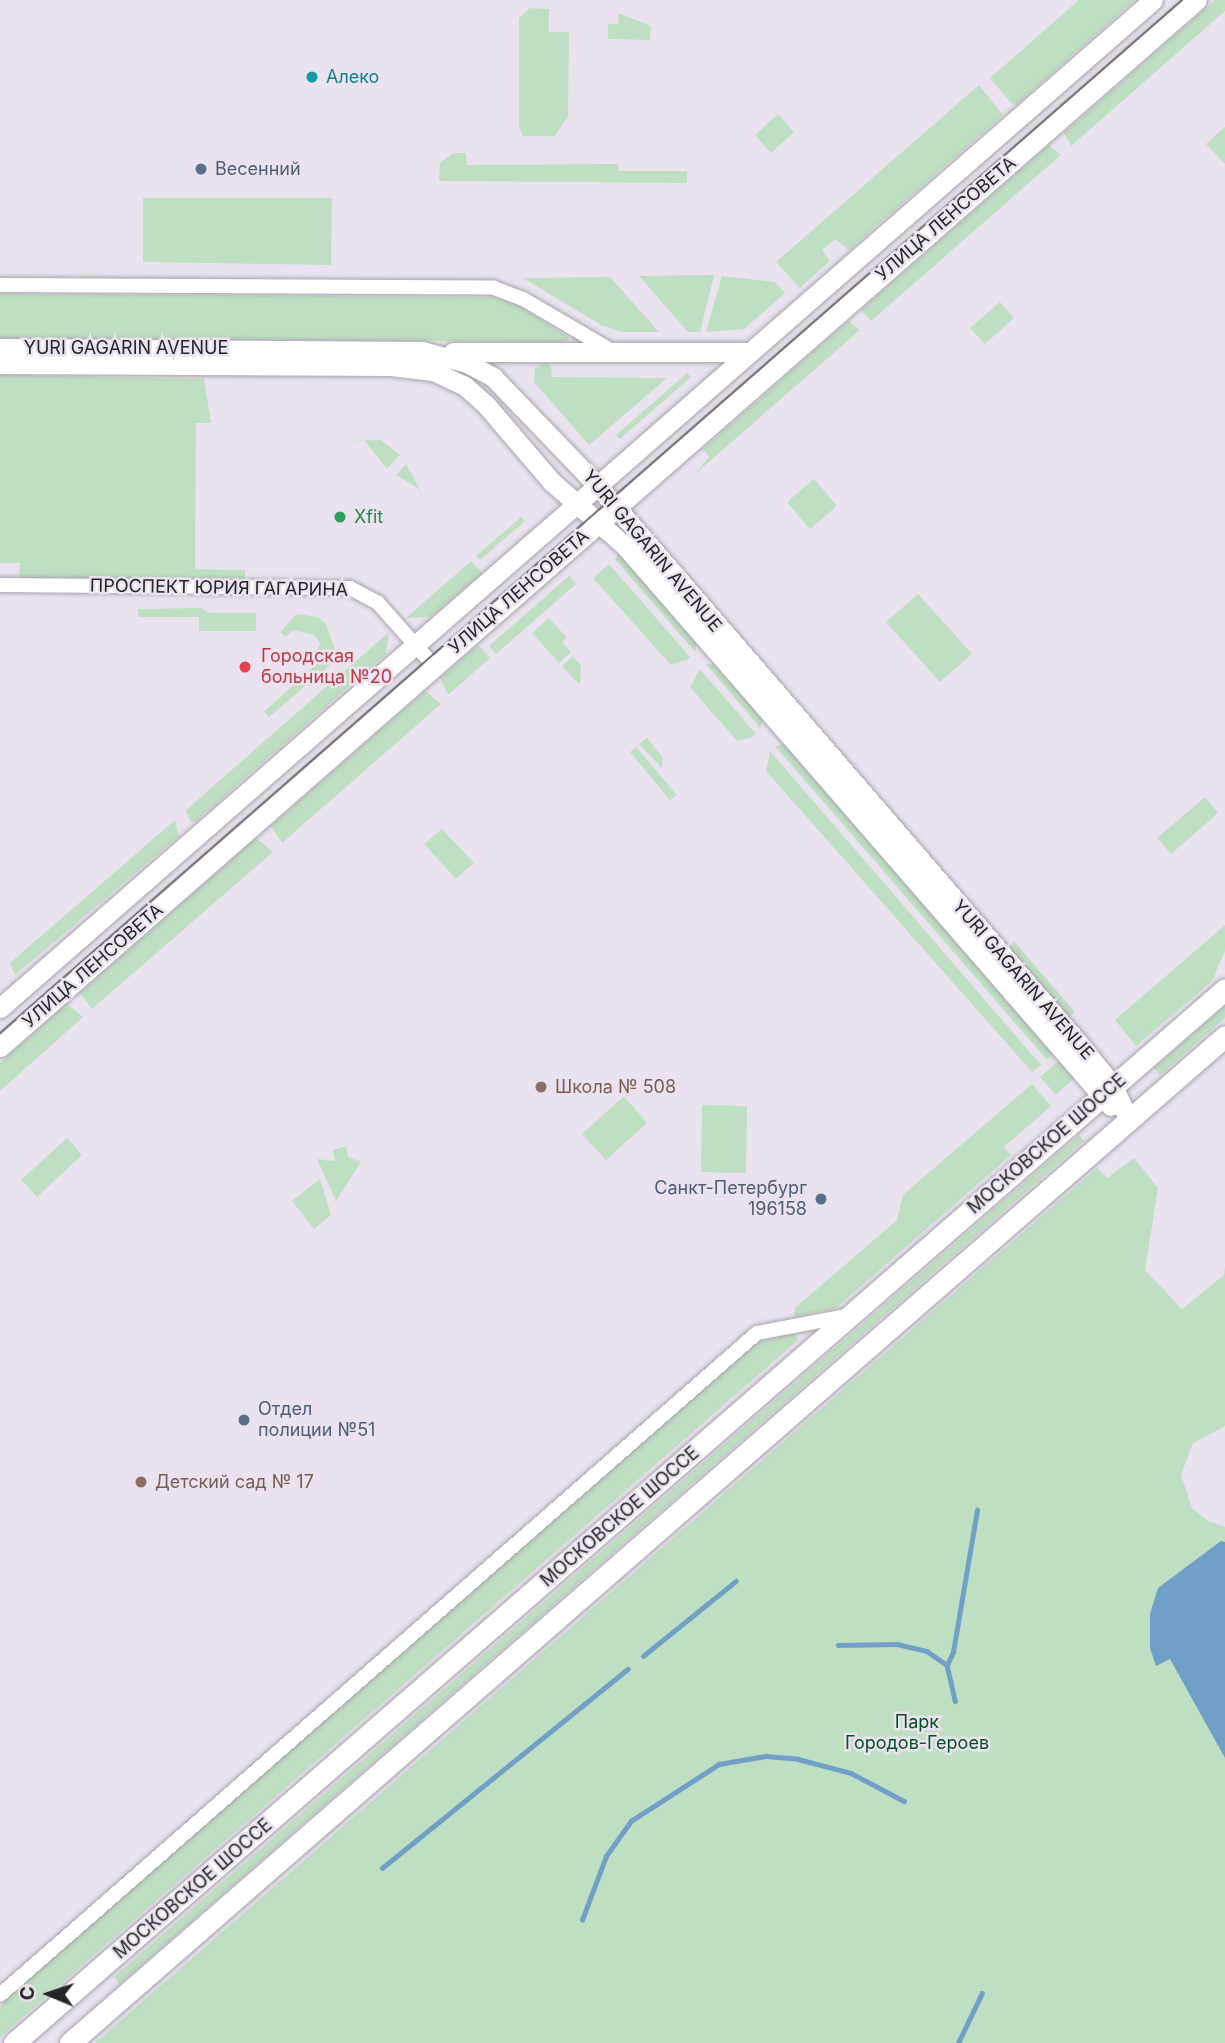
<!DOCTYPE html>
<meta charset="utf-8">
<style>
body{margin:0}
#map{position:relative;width:1225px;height:2043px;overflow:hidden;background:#eae3ef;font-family:Inter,sans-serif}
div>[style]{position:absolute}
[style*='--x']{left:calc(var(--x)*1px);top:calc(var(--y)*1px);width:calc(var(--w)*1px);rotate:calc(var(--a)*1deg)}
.green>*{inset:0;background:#bedfc2}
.water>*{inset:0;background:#70a0c7}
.stream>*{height:4.5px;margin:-2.25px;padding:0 2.25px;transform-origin:2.25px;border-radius:2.25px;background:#70a0c7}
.roads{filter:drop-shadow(0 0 2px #a9a3ad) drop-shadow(0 0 2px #a9a3ad)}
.street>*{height:14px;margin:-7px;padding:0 7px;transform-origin:7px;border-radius:7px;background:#fff}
.secondary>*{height:19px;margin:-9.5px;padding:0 9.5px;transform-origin:9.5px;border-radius:9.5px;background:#fff}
.primary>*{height:21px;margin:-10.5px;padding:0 10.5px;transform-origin:10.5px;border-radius:10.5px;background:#fff}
.tram>*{height:2px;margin:-1px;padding:0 1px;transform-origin:1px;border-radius:1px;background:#79747c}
.dots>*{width:19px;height:19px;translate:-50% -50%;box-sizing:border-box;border:4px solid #eae3ef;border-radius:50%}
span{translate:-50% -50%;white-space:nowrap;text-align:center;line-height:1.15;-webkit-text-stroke:5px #eae3ef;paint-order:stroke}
.culture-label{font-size:18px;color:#0d838f}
.left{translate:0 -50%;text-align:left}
.service-label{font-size:18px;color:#4e5e75}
.right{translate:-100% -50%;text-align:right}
.street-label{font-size:18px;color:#28252a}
.leisure-label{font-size:18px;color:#27864d}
.health-label{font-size:18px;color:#be3a42}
.education-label{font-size:18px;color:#785e54}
.park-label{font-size:18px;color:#035220}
.north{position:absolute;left:14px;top:1959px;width:70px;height:70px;-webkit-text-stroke:5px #eae3ef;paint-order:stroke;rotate:272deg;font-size:19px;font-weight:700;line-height:28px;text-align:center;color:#28252a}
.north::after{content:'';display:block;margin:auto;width:24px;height:32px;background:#28252a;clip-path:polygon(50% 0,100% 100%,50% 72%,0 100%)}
</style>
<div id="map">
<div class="green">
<i style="clip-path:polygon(1079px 0,1135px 0,1016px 105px,1011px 103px,990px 78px)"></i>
<i style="clip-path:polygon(1215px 0,1225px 0,1225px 11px,1071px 146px,1064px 133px)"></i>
<i style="clip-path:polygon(530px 8px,549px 9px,549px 32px,569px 32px,568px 116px,555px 136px,523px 136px,519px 127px,519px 18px)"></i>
<i style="clip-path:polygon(618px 13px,651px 26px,650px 40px,608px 39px,608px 24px,619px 24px)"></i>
<i style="clip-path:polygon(979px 85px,1003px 115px,849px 250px,835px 239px,822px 250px,830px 261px,800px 288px,776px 262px)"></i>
<i style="clip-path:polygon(778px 114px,794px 132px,771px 153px,755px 135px)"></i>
<i style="clip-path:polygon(1225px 127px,1225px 164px,1206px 144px)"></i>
<i style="clip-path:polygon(1049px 145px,1061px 155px,871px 321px,861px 310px)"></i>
<i style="clip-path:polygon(453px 153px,466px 153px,467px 165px,618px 164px,619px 171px,687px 171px,687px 183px,439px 181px,440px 163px)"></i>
<i style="clip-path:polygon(143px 198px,332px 198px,331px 265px,143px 262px)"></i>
<i style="clip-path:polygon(714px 275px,700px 332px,688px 332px,639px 276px)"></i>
<i style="clip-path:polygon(722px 276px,775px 282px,785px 293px,744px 329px,706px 332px)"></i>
<i style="clip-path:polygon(610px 277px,659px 332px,622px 332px,603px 326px,523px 278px)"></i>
<i style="clip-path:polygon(0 294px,491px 297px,514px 303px,570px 338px,563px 342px,0 338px)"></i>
<i style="clip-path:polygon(1000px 302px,1014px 318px,985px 344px,970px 328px)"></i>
<i style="clip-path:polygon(848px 321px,860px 330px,694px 475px,709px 457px,703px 449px)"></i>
<i style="clip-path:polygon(545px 363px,551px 366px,552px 377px,667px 378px,589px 445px,534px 382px,535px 368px)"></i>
<i style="clip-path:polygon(687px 373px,691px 377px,620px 439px,616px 435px)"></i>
<i style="clip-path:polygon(0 375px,204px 379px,211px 423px,196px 423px,195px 569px,245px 570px,245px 582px,19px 579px,20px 563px,0 563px)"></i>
<i style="clip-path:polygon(381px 440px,400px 455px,387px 469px,365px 441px,347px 441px)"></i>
<i style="clip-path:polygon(406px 464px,419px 488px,425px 504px,418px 488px,396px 475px)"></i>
<i style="clip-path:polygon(814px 479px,837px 506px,810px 529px,787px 502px)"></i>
<i style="clip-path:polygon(521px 517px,525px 521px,480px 560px,476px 556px)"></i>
<i style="clip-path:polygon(620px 554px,697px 643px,695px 652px,615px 559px)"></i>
<i style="clip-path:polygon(471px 561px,482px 573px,430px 617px,406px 618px)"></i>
<i style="clip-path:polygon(609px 564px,691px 658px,671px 665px,593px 578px)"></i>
<i style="clip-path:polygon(569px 576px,576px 584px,496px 654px,489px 646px)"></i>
<i style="clip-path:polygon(918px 594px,972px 654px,940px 682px,886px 622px)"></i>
<i style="clip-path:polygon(201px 608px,210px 613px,256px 613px,256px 631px,199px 631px,199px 617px,138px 617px,138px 609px)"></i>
<i style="clip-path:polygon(297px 614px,318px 617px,326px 624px,336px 653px,332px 663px,269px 717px,264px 712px,319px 661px,316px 656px,320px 643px,314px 635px,294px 630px,285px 637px,280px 632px)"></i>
<i style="clip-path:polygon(549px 618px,567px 638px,562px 642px,571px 652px,559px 663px,532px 633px)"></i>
<i style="clip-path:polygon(389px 632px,386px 654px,195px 822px,190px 821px,186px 810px)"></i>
<i style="clip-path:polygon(478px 645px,490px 658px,448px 695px,440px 678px)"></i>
<i style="clip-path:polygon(573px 656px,581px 665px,580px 685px,562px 666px)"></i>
<i style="clip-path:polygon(706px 664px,716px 664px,764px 719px,760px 728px)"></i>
<i style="clip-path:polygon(700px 669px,756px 734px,751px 738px,737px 741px,690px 687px)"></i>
<i style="clip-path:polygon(425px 691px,441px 704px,282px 843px,271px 826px)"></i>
<i style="clip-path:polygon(647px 738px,663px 758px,662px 768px,639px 744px)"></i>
<i style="clip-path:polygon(785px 744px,1054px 1053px,1047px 1060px,775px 746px)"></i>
<i style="clip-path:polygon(636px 747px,677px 795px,670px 800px,630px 752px)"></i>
<i style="clip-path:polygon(770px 751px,1041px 1065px,1032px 1072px,766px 771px)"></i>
<i style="clip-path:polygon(1205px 797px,1218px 813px,1171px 854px,1157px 838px)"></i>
<i style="clip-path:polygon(175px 820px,179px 836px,15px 975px,10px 963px)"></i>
<i style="clip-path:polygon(442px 829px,474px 863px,456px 879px,424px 844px)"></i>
<i style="clip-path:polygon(256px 838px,273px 852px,92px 1009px,80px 993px)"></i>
<i style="clip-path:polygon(1225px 925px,1225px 951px,1212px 981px,1136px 1046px,1115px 1020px)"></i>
<i style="clip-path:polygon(1014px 941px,1075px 1012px,1067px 1018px,1008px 951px)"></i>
<i style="clip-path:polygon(67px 1004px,83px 1017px,0 1091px,0 1063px)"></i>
<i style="clip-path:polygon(1225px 1006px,1225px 1018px,1160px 1075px,1154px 1068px)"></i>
<i style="clip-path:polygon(1059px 1060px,1074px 1078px,1056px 1095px,1040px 1077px)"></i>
<i style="clip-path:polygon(1032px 1084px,1051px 1106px,1004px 1147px,1011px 1155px,836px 1308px,794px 1317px,795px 1308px,897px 1220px,903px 1195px)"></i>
<i style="clip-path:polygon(624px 1096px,647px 1123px,606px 1160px,582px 1134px)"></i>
<i style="clip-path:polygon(702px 1105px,747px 1106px,746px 1173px,701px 1172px)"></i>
<i style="clip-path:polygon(1079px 1135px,1084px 1141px,120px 1984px,114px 1977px)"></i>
<i style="clip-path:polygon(67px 1138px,82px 1155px,37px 1197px,21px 1180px)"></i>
<i style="clip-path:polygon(346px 1146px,348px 1157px,361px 1162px,336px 1201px,317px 1159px,335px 1161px,333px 1150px)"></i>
<i style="clip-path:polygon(1134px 1158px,1158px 1188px,1145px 1270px,1182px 1309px,1224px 1275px,1225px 1265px,1225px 1426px,1193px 1443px,1181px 1475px,1192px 1508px,1208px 1521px,1225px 1527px,1225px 2043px,95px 2043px,1097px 1168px,1107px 1178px)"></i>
<i style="clip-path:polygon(320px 1179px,331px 1215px,314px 1229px,292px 1201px)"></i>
<i style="clip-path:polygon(786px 1335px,795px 1334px,798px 1340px,0 2037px,0 2008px,5px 2000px,753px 1344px)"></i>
</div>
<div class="water">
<i style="clip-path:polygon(1221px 1541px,1225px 1542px,1225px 1758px,1170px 1659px,1156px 1666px,1150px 1648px,1150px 1614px,1158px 1588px)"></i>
</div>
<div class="stream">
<i style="--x:838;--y:1645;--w:59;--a:-1"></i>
<i style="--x:897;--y:1644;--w:31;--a:13"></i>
<i style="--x:927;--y:1651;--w:24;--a:35"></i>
<i style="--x:947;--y:1665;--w:37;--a:77"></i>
<i style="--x:643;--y:1656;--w:119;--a:-38.9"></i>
<i style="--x:947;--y:1665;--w:14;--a:-65"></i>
<i style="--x:953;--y:1652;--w:144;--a:-80.4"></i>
<i style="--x:382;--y:1868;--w:316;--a:-39"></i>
<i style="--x:582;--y:1920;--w:68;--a:-69.4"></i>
<i style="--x:606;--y:1856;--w:43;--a:-54.5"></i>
<i style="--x:631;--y:1821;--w:105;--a:-32.9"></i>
<i style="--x:719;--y:1764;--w:48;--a:-9.7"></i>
<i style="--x:766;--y:1756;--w:32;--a:5"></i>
<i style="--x:798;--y:1759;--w:55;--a:14.8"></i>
<i style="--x:851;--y:1773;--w:60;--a:27.8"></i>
<i style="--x:958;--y:2043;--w:55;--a:-64.4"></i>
</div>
<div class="roads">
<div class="street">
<i style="--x:0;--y:285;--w:494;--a:0.3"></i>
<i style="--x:494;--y:288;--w:33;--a:21"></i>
<i style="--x:525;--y:300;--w:101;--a:30.4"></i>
<i style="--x:0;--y:585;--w:350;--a:0.5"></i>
<i style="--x:350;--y:588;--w:32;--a:28"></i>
<i style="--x:378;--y:603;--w:84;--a:48.4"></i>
<i style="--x:0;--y:1995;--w:1006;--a:-41.17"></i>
<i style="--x:757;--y:1333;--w:91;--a:-10.8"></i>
</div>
<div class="secondary">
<i style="--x:0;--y:348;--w:422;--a:0.4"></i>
<i style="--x:422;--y:351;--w:47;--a:14.9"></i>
<i style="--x:467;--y:363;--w:30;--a:28"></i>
<i style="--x:493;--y:377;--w:150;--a:46.1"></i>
<i style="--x:597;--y:485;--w:733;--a:49.2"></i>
<i style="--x:1076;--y:1040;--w:59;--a:51.2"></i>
<i style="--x:1113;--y:1086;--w:38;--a:65"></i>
<i style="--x:453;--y:352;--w:296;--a:0"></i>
<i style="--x:0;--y:364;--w:391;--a:0.3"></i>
<i style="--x:391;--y:366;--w:42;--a:6.8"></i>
<i style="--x:433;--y:371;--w:35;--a:25"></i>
<i style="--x:465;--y:386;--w:30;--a:42"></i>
<i style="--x:487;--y:406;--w:100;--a:49.5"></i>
<i style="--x:552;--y:482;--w:97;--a:41.2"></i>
<i style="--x:625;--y:546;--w:741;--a:49.05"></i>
<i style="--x:0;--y:1008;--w:1531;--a:-41.16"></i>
<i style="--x:0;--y:1047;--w:1590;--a:-41.18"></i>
</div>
<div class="primary">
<i style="--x:14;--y:2043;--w:1605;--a:-41.03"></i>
<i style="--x:70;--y:2043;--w:1532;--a:-41.08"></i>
</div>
</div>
<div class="tram">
<i style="--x:0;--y:1033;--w:1570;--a:-41.15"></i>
</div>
<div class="dots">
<i style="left:312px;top:77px;background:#0f9aa8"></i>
<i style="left:201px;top:169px;background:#5c6f8a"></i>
<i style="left:340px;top:517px;background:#2e9e5b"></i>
<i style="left:245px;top:667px;background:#e0444e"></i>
<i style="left:541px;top:1087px;background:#8d6e63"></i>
<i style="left:821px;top:1199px;background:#5c6f8a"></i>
<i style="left:244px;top:1420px;background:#5c6f8a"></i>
<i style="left:141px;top:1482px;background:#8d6e63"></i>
</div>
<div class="culture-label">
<span class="left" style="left:326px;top:77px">Алеко</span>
</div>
<div class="service-label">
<span class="left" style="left:215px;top:169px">Весенний</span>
<span class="right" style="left:807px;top:1199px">Санкт-Петербург<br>196158</span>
<span class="left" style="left:258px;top:1420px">Отдел<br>полиции №51</span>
</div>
<div class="street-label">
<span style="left:946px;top:219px;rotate:-41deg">УЛИЦА ЛЕНСОВЕТА</span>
<span style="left:126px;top:348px">YURI GAGARIN AVENUE</span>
<span style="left:652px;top:551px;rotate:50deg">YURI GAGARIN AVENUE</span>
<span style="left:219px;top:588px;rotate:1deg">ПРОСПЕКТ ЮРИЯ ГАГАРИНА</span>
<span style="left:519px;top:592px;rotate:-41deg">УЛИЦА ЛЕНСОВЕТА</span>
<span style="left:93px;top:966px;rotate:-41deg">УЛИЦА ЛЕНСОВЕТА</span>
<span style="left:1023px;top:980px;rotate:49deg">YURI GAGARIN AVENUE</span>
<span style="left:1047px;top:1144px;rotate:-41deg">МОСКОВСКОЕ ШОССЕ</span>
<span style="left:620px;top:1517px;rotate:-41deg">МОСКОВСКОЕ ШОССЕ</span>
<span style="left:193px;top:1889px;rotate:-41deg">МОСКОВСКОЕ ШОССЕ</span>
</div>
<div class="leisure-label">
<span class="left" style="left:354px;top:517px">Xfit</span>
</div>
<div class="health-label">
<span class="left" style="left:261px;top:667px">Городская<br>больница №20</span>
</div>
<div class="education-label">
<span class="left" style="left:555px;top:1087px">Школа № 508</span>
<span class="left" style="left:155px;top:1482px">Детский сад № 17</span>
</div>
<div class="park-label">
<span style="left:917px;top:1733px">Парк<br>Городов-Героев</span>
</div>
<div class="north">С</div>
</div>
